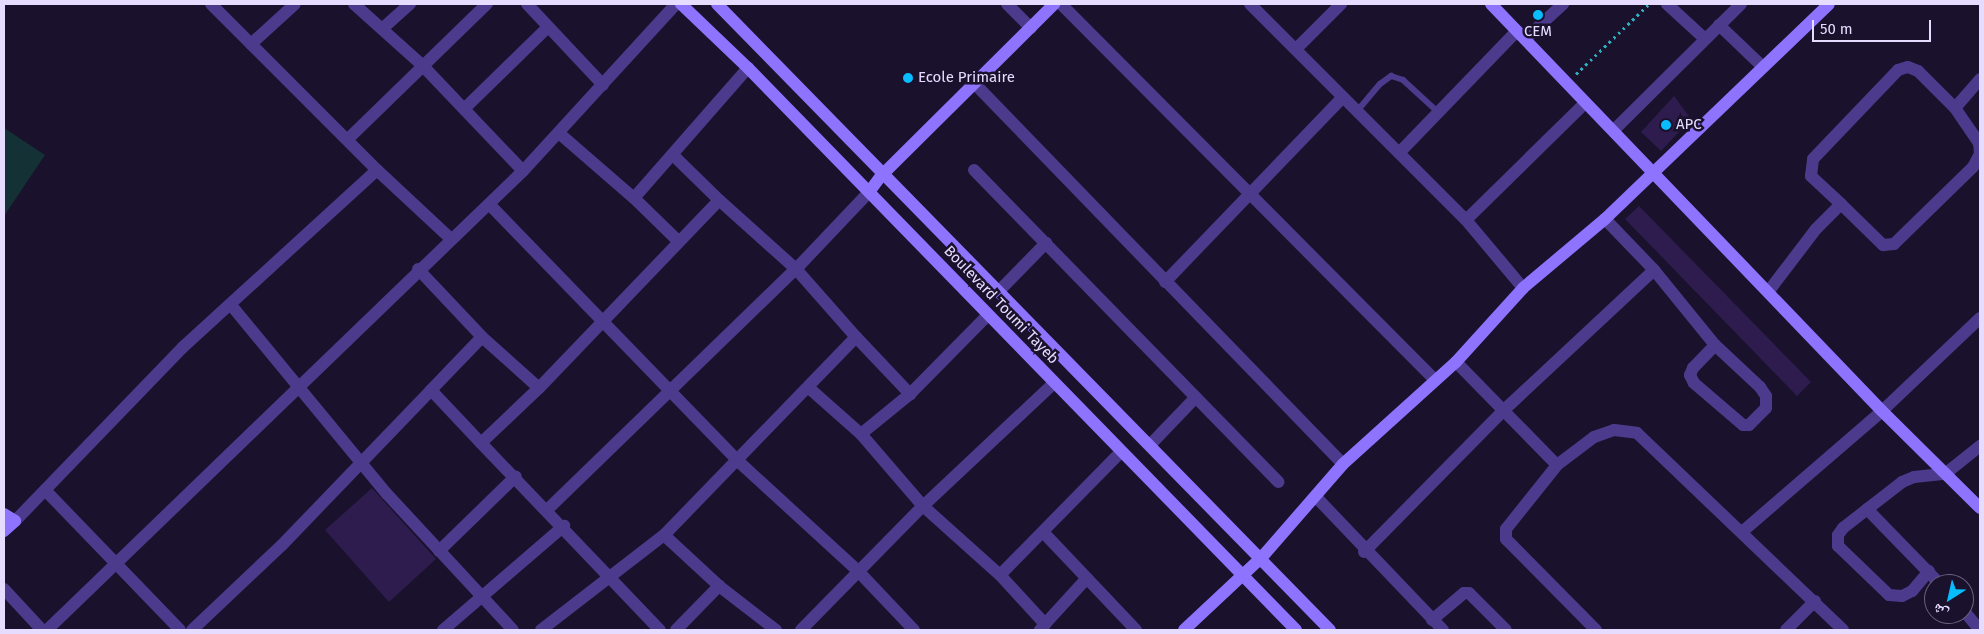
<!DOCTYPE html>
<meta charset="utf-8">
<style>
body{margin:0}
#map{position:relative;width:1984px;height:634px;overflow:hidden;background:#1a112c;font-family:"Fira Sans","Noto Naskh Arabic",sans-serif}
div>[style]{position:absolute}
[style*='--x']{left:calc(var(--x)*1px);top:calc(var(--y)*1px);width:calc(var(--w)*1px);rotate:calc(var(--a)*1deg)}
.green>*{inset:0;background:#143236}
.building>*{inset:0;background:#2e1c4e}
.path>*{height:3px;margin-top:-1.5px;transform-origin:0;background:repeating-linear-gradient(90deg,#2eb1c1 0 2.5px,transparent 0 6.5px)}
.lane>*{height:6px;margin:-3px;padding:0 3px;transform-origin:3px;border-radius:3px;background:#4c3b8c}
.street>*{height:12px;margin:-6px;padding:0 6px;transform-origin:6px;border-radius:6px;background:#4c3b8c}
.secondary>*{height:12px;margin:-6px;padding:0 6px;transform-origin:6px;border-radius:6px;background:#8e73ff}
.dots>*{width:14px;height:14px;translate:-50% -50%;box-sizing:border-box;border:2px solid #1a112c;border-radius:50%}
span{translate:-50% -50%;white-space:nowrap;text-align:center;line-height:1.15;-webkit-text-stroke:5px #1a112c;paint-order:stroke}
.poi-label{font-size:15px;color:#e6dcff}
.left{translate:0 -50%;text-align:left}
.street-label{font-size:15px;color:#e6dcff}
.frame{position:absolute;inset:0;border:5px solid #e6dcff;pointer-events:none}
.north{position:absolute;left:1924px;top:574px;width:50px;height:50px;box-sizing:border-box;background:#1a112c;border:1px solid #6c6280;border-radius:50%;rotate:215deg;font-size:14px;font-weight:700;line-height:20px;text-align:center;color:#e6dcff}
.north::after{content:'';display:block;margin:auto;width:18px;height:22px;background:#08bdff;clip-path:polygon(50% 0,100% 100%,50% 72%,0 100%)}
.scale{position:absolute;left:1812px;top:20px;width:119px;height:22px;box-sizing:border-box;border:2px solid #e6dcff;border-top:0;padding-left:6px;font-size:15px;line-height:18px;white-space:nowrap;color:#e6dcff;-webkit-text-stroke:4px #1a112c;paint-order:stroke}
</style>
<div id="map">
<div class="green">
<i style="clip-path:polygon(4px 128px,45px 155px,4px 216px)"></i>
</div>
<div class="building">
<i style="clip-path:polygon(1674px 96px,1691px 119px,1661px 151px,1641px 132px)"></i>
<i style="clip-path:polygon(1639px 206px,1811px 382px,1797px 396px,1625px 219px)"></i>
<i style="clip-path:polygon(372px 488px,436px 559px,389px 602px,325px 530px)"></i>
</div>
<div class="path">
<i style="--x:1576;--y:74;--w:101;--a:-43.8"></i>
</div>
<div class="lane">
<i style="--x:1358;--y:110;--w:34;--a:-50"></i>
<i style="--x:1380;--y:84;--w:14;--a:-36"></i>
<i style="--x:1391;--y:76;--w:13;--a:18"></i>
<i style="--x:1403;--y:80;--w:49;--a:42.5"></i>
</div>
<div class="street">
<i style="--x:211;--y:4;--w:235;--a:45"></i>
<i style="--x:377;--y:170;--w:101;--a:43"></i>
<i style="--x:354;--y:4;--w:91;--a:41.9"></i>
<i style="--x:422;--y:65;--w:146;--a:46.4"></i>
<i style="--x:527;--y:4;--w:111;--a:46.8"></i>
<i style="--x:1007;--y:4;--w:34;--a:45"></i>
<i style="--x:1061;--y:4;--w:530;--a:45.15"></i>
<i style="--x:1250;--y:4;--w:305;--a:45"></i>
<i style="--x:1466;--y:220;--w:89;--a:50"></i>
<i style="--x:1667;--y:4;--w:50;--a:42.6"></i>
<i style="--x:1719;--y:25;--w:61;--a:43.7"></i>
<i style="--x:382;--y:29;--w:38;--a:-42"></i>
<i style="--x:1525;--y:39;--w:52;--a:-42.6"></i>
<i style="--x:251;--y:44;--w:59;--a:-42.3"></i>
<i style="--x:1296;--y:49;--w:64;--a:-45"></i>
<i style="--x:974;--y:83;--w:530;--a:45.92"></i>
<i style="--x:464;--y:109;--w:117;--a:-44.3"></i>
<i style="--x:1614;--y:130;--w:179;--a:-44.8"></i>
<i style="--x:560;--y:134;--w:98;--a:40.9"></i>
<i style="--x:634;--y:198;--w:60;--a:44.3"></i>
<i style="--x:348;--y:139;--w:194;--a:-44.2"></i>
<i style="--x:1399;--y:153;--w:170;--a:-46"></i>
<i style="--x:674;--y:156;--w:63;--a:44.4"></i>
<i style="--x:974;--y:170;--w:436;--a:45.7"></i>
<i style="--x:634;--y:198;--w:173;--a:-48.8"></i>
<i style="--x:489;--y:204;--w:358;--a:45.9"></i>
<i style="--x:738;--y:461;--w:164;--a:42.5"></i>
<i style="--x:859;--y:572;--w:80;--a:46.5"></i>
<i style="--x:1841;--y:204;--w:59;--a:44.3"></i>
<i style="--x:1883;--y:245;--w:11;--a:-5"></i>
<i style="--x:1894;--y:244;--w:110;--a:-44.3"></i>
<i style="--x:1973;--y:167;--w:15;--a:-62"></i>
<i style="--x:1980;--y:154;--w:11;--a:-95"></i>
<i style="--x:1979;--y:143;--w:42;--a:-124.4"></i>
<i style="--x:1605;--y:219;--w:71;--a:46.1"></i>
<i style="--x:1654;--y:270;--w:97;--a:50.9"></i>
<i style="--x:1715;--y:345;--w:62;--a:43"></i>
<i style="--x:1760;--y:387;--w:11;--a:56"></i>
<i style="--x:1766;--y:396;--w:12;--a:90"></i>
<i style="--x:1766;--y:408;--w:24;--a:135"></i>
<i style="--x:1749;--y:425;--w:6;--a:180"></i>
<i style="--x:1743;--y:425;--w:65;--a:-139.4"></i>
<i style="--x:1694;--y:383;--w:9;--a:-117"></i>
<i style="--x:1690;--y:375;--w:8;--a:-67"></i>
<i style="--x:1693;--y:368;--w:32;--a:-46"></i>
<i style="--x:1466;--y:220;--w:167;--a:-44.5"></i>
<i style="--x:418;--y:269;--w:93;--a:46.7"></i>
<i style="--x:482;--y:337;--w:76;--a:41.8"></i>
<i style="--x:539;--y:388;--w:260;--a:-46.2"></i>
<i style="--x:719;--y:200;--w:103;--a:41.9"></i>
<i style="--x:796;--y:269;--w:91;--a:48.6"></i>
<i style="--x:856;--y:337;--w:276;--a:134.1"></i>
<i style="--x:664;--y:535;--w:75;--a:42.8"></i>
<i style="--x:719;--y:586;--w:72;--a:37.7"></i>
<i style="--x:1165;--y:282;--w:255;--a:-46.1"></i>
<i style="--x:998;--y:292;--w:69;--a:-45.6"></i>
<i style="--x:1768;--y:292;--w:79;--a:-52.7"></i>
<i style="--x:1816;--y:229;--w:35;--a:-45"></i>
<i style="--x:1841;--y:204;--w:41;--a:-137"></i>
<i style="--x:1811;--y:176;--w:17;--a:-83"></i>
<i style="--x:1813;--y:159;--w:123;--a:-46.3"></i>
<i style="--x:1898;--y:70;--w:10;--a:-17"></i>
<i style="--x:1908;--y:67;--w:11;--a:22"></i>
<i style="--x:1918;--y:71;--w:52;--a:45"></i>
<i style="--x:1955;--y:108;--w:38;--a:-49"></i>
<i style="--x:231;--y:305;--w:245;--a:50.5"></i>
<i style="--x:387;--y:494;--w:185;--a:47.2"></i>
<i style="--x:482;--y:337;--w:74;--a:133.9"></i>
<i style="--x:431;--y:390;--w:73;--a:46.7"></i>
<i style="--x:481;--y:443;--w:80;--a:-43.5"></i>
<i style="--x:856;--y:337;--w:79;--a:46.5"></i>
<i style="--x:910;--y:394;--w:111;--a:-45.4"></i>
<i style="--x:1456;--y:362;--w:144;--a:45.6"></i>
<i style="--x:809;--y:388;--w:69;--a:41.5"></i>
<i style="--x:910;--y:394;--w:63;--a:140.8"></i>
<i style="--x:861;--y:434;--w:95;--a:49.3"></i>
<i style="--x:923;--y:506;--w:103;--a:41.9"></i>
<i style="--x:1000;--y:575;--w:171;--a:-45.5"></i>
<i style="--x:481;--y:443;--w:259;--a:46.3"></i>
<i style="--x:1150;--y:445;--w:66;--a:-46.2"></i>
<i style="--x:45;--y:490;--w:194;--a:46"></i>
<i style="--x:1316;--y:497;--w:184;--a:46.3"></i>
<i style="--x:548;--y:509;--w:345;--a:-44.1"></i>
<i style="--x:796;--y:269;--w:106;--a:-46.5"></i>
<i style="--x:1867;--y:509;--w:105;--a:45.8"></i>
<i style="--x:15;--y:521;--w:240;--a:-46"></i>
<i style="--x:182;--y:348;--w:264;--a:-42.4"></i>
<i style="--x:1043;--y:532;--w:135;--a:46.5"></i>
<i style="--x:1742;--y:532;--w:185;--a:-40.8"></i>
<i style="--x:1882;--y:411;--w:135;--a:-43.5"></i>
<i style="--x:439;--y:551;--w:107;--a:-44.2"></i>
<i style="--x:1364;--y:552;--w:199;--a:-45.4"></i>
<i style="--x:1504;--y:410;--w:205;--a:-43"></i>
<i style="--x:1929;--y:571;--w:26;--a:130"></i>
<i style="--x:1912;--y:591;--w:11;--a:153"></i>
<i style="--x:1902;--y:596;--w:13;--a:-176"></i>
<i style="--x:1889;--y:595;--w:71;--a:-136.1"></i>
<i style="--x:1838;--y:546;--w:11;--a:-90"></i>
<i style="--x:1838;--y:535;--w:9;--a:-54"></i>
<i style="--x:1843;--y:528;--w:75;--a:-37.9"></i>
<i style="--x:1902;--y:482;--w:13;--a:-23"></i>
<i style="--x:1914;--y:477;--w:31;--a:-6"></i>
<i style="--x:1945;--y:474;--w:45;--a:-38.7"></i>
<i style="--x:1000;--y:575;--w:67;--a:47.4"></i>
<i style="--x:1045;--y:624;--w:8;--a:130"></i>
<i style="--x:4;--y:589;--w:56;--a:47.2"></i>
<i style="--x:1964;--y:611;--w:25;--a:50"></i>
<i style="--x:1432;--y:620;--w:42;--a:-40.2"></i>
<i style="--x:1464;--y:593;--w:5;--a:0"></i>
<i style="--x:1469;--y:593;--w:52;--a:45"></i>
<i style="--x:1045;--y:624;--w:62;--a:-47.6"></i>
<i style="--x:47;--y:630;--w:661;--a:-43.96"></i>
<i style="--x:523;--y:171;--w:226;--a:-47.5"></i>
<i style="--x:192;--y:630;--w:124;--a:-43.4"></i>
<i style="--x:282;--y:545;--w:215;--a:-46.1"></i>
<i style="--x:443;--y:630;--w:160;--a:-40.7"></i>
<i style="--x:541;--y:630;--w:155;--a:-37.7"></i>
<i style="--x:676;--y:630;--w:62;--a:-45.7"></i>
<i style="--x:801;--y:630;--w:174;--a:-45.5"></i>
<i style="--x:923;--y:506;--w:180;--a:-43.2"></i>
<i style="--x:1596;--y:630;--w:128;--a:-134.7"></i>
<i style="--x:1506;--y:539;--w:10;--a:-90"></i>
<i style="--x:1506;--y:529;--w:82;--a:-51.4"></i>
<i style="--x:1557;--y:465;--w:46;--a:-37.1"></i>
<i style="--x:1594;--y:437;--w:21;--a:-19"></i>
<i style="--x:1614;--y:430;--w:23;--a:7"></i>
<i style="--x:1637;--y:433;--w:285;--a:43.7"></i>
<i style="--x:1786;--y:630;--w:41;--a:-45"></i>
</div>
<div class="secondary">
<i style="--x:681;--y:4;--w:93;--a:43.7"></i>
<i style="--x:748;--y:68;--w:785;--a:45.72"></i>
<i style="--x:717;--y:4;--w:876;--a:45.6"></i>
<i style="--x:1491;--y:4;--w:564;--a:46.15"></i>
<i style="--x:1882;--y:411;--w:138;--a:44.7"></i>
<i style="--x:869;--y:192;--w:21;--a:-53"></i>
<i style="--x:882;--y:175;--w:243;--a:-44.8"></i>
<i style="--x:4;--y:514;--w:13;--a:32"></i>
<i style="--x:15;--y:521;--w:15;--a:138"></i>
<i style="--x:1184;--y:630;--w:107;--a:-43.1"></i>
<i style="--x:1262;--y:557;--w:123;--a:-48.9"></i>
<i style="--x:1343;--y:464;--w:152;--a:-42.1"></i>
<i style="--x:1456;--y:362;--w:100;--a:-47.8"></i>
<i style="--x:1523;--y:288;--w:107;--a:-40.1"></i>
<i style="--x:1605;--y:219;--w:310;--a:-43.8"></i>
</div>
<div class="dots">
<i style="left:1538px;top:15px;background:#08bdff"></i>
<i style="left:908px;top:78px;background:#08bdff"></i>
<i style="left:1666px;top:125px;background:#08bdff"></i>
</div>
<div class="poi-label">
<span style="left:1538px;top:32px">CEM</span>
<span class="left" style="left:918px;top:78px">Ecole Primaire</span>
<span class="left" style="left:1676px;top:125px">APC</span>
</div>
<div class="street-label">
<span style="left:1001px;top:305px;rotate:46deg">Boulevard Toumi Tayeb</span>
</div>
<div class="frame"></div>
<div class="north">ش</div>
<div class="scale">50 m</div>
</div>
